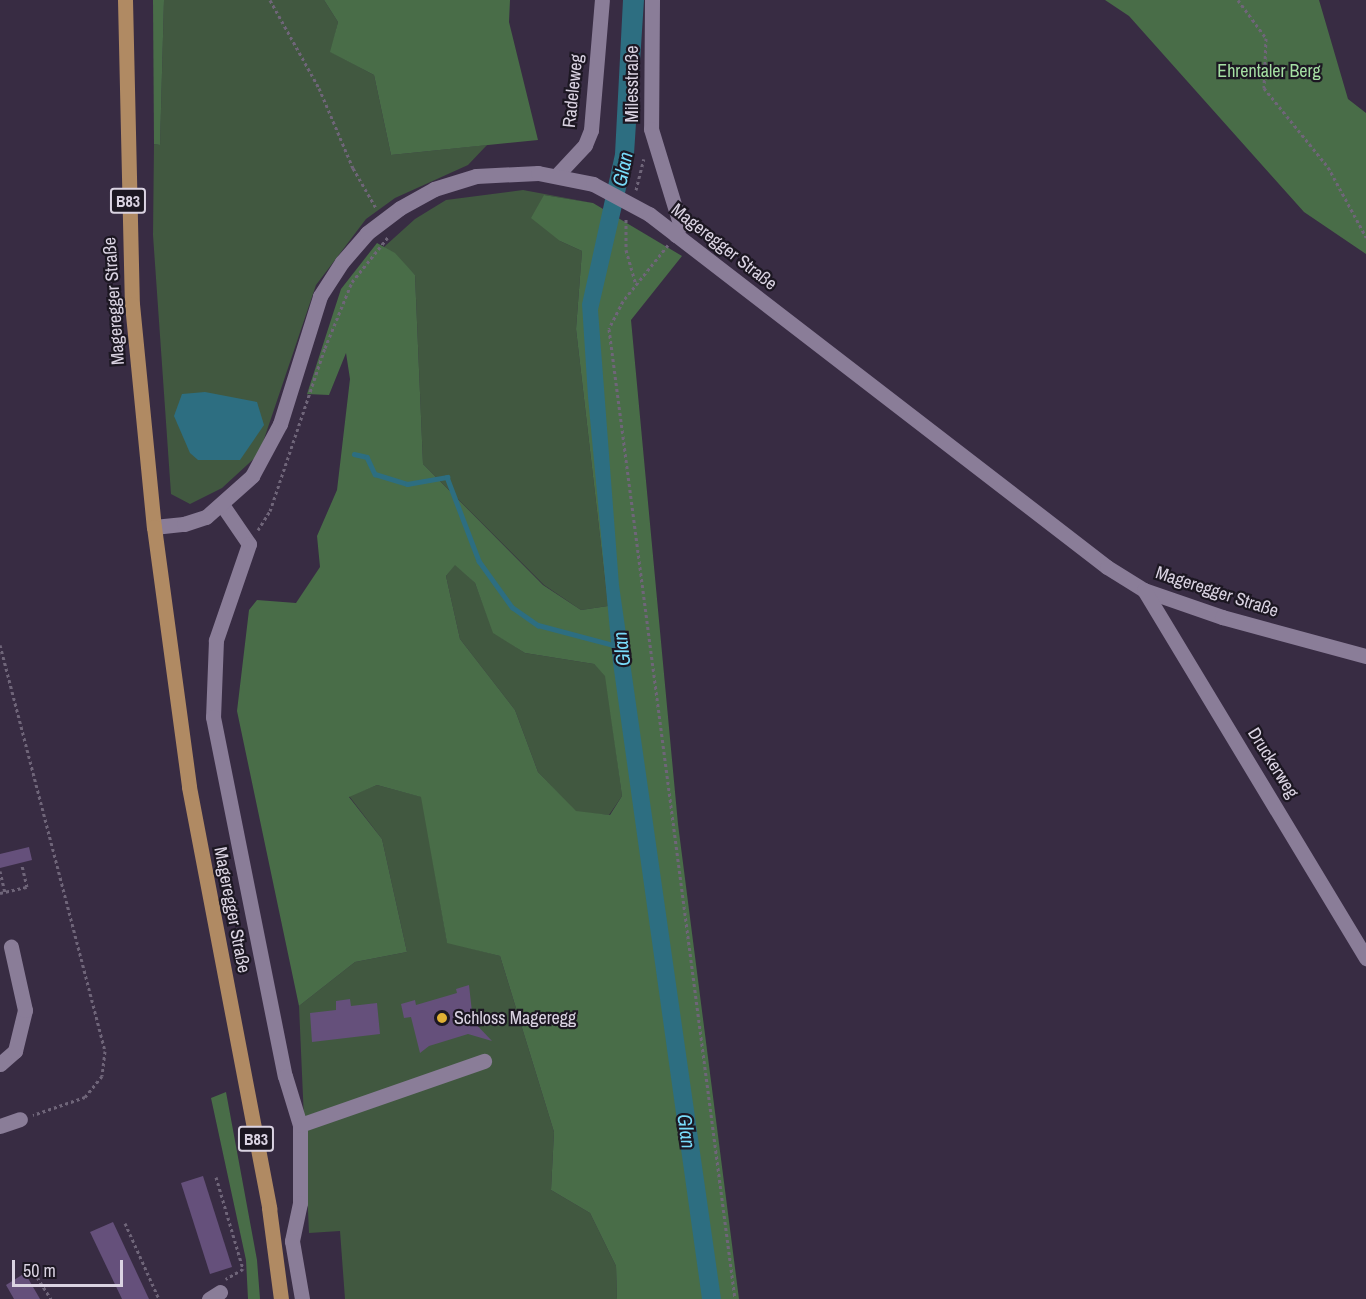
<!DOCTYPE html>
<meta charset="utf-8">
<style>
body{margin:0}
#map{position:relative;width:1366px;height:1299px;overflow:hidden;background:#382c43;font-family:"Archivo Narrow",sans-serif}
div>[style]{position:absolute}
[style*='--x']{left:calc(var(--x)*1px);top:calc(var(--y)*1px);width:calc(var(--w)*1px);rotate:calc(var(--a)*1deg)}
.green>*{inset:0;background:#415840}
.forest>*{inset:0;background:#496d48}
.water>*{inset:0;background:#2d6e81}
.stream>*{height:4.5px;margin:-2.25px;padding:0 2.25px;transform-origin:2.25px;border-radius:2.25px;background:#2d6e81}
.building>*{inset:0;background:#65507b}
.path>*{height:3px;margin-top:-1.5px;transform-origin:0;background:repeating-linear-gradient(90deg,#6f6579 0 3px,transparent 0 6px)}
.minor>*{height:15px;margin:-7.5px;padding:0 7.5px;transform-origin:7.5px;border-radius:7.5px;background:#8a7d98}
.major>*{height:15px;margin:-7.5px;padding:0 7.5px;transform-origin:7.5px;border-radius:7.5px;background:#b08a63}
.dots>*{width:16px;height:16px;translate:-50% -50%;box-sizing:border-box;border:3px solid #1c1722;border-radius:50%}
span{translate:-50% -50%;white-space:nowrap;text-align:center;line-height:1.15;-webkit-text-stroke:4.5px #1c1722;paint-order:stroke}
.shield-label span{padding:2px 4px;background:#1c1722;border:2px solid;border-radius:4px;-webkit-text-stroke-width:0}
.shield-label{font-size:16px;color:#dad3e2;font-weight:700}
.park-label{font-size:18px;color:#a5dfa3}
.street-label{font-size:18px;color:#dad3e2}
.poi-label{font-size:18px;color:#dad3e2}
.left{translate:0 -50%;text-align:left}
.water-label{font-size:20px;color:#79dcfa;font-style:italic}
.scale{position:absolute;left:12px;top:1260px;width:111px;height:27px;box-sizing:border-box;border:3px solid #dad3e2;border-top:0;padding-left:8px;font-size:18px;line-height:21px;white-space:nowrap;color:#dad3e2;-webkit-text-stroke:4px #1c1722;paint-order:stroke}
</style>
<div id="map">
<div class="green">
<i style="clip-path:polygon(164px 0,324px 0,338px 22px,331px 52px,374px 75px,391px 155px,487px 145px,468px 165px,395px 198px,366px 219px,316px 285px,259px 454px,222px 488px,190px 504px,171px 494px,153px 235px,154px 144px,160px 145px)"></i>
<i style="clip-path:polygon(523px 190px,593px 203px,544px 195px,560px 241px,582px 251px,576px 329px,608px 606px,581px 610px,544px 585px,423px 464px,415px 275px,384px 247px,415px 219px,446px 200px)"></i>
<i style="clip-path:polygon(455px 564px,475px 583px,494px 633px,525px 653px,594px 664px,606px 676px,622px 796px,609px 815px,576px 812px,538px 772px,515px 710px,460px 639px,446px 576px)"></i>
<i style="clip-path:polygon(377px 785px,422px 797px,447px 942px,500px 956px,554px 1132px,551px 1190px,590px 1213px,616px 1266px,617px 1299px,345px 1299px,340px 1231px,309px 1233px,299px 1006px,355px 962px,407px 952px,382px 839px,349px 796px)"></i>
</div>
<div class="forest">
<i style="clip-path:polygon(153px 0,164px 0,160px 145px,154px 144px)"></i>
<i style="clip-path:polygon(324px 0,510px 0,509px 22px,538px 140px,391px 155px,374px 75px,330px 52px,338px 22px)"></i>
<i style="clip-path:polygon(1105px 0,1319px 0,1348px 99px,1366px 113px,1366px 254px,1304px 212px,1129px 16px)"></i>
<i style="clip-path:polygon(evenodd,544px 195px,593px 203px,682px 256px,631px 320px,678px 824px,739px 1299px,617px 1299px,616px 1266px,590px 1213px,551px 1190px,554px 1132px,500px 956px,447px 943px,421px 797px,377px 785px,349px 797px,382px 839px,407px 952px,355px 962px,299px 1006px,237px 711px,249px 610px,257px 600px,296px 603px,320px 567px,317px 536px,337px 490px,350px 379px,346px 353px,329px 395px,307px 394px,341px 289px,377px 243px,395px 253px,415px 275px,423px 464px,543px 585px,581px 610px,608px 606px,576px 329px,582px 251px,560px 241px,531px 218px,544px 195px,455px 565px,475px 583px,493px 633px,525px 653px,594px 664px,605px 676px,622px 796px,610px 815px,576px 811px,538px 772px,515px 710px,460px 639px,446px 576px,455px 565px)"></i>
<i style="clip-path:polygon(226px 1092px,257px 1260px,260px 1299px,248px 1299px,246px 1260px,211px 1098px)"></i>
</div>
<div class="water">
<i style="clip-path:polygon(623px 0,644px 0,634px 154px,598px 310px,619px 585px,721px 1299px,702px 1299px,613px 663px,588px 397px,582px 304px,615px 154px)"></i>
<i style="clip-path:polygon(205px 392px,257px 402px,264px 425px,240px 460px,198px 460px,190px 453px,174px 416px,182px 394px)"></i>
</div>
<div class="stream">
<i style="--x:354;--y:454;--w:13;--a:13"></i>
<i style="--x:367;--y:457;--w:19;--a:65"></i>
<i style="--x:375;--y:474;--w:34;--a:17"></i>
<i style="--x:407;--y:484;--w:41;--a:-9.9"></i>
<i style="--x:447;--y:477;--w:90;--a:69.1"></i>
<i style="--x:479;--y:561;--w:57;--a:54.3"></i>
<i style="--x:512;--y:607;--w:32;--a:35"></i>
<i style="--x:538;--y:625;--w:82;--a:14.9"></i>
</div>
<div class="building">
<i style="clip-path:polygon(29px 847px,32px 860px,0 868px,0 854px)"></i>
<i style="clip-path:polygon(469px 985px,473px 1021px,492px 1041px,468px 1034px,429px 1046px,420px 1053px,411px 1017px,404px 1018px,401px 1004px,415px 1000px,416px 1005px,457px 993px,456px 989px)"></i>
<i style="clip-path:polygon(350px 999px,351px 1006px,377px 1003px,380px 1034px,312px 1042px,310px 1013px,336px 1010px,336px 1001px)"></i>
<i style="clip-path:polygon(203px 1176px,232px 1267px,210px 1274px,181px 1183px)"></i>
<i style="clip-path:polygon(113px 1222px,149px 1299px,122px 1299px,90px 1232px)"></i>
<i style="clip-path:polygon(25px 1273px,40px 1299px,14px 1299px,6px 1285px)"></i>
</div>
<div class="path">
<i style="--x:270;--y:0;--w:101;--a:60.9"></i>
<i style="--x:319;--y:88;--w:87;--a:67"></i>
<i style="--x:353;--y:168;--w:46;--a:60.1"></i>
<i style="--x:1238;--y:0;--w:47;--a:53.6"></i>
<i style="--x:1266;--y:38;--w:50;--a:92.3"></i>
<i style="--x:1264;--y:88;--w:102;--a:51"></i>
<i style="--x:1328;--y:167;--w:80;--a:61.5"></i>
<i style="--x:636;--y:190;--w:32;--a:-76"></i>
<i style="--x:626;--y:219;--w:31;--a:90"></i>
<i style="--x:626;--y:250;--w:35;--a:74"></i>
<i style="--x:668;--y:245;--w:72;--a:128.8"></i>
<i style="--x:623;--y:301;--w:31;--a:117"></i>
<i style="--x:609;--y:329;--w:978;--a:82.6"></i>
<i style="--x:258;--y:530;--w:22;--a:-58"></i>
<i style="--x:270;--y:511;--w:172;--a:-71.4"></i>
<i style="--x:325;--y:348;--w:71;--a:-67.8"></i>
<i style="--x:352;--y:282;--w:58;--a:-51.3"></i>
<i style="--x:0;--y:645;--w:419;--a:75.5"></i>
<i style="--x:105;--y:1051;--w:25;--a:97"></i>
<i style="--x:102;--y:1076;--w:27;--a:129"></i>
<i style="--x:85;--y:1097;--w:55;--a:160.9"></i>
<i style="--x:0;--y:871;--w:22;--a:77"></i>
<i style="--x:0;--y:893;--w:28;--a:-13"></i>
<i style="--x:27;--y:887;--w:22;--a:-103"></i>
<i style="--x:216;--y:1177;--w:96;--a:73.6"></i>
<i style="--x:243;--y:1269;--w:20;--a:150"></i>
<i style="--x:125;--y:1223;--w:83;--a:65.9"></i>
<i style="--x:34;--y:1272;--w:32;--a:58"></i>
</div>
<div class="minor">
<i style="--x:652;--y:0;--w:129;--a:90.4"></i>
<i style="--x:651;--y:129;--w:99;--a:73"></i>
<i style="--x:680;--y:224;--w:12;--a:110"></i>
<i style="--x:557;--y:175;--w:41;--a:-47"></i>
<i style="--x:585;--y:145;--w:16;--a:-68"></i>
<i style="--x:591;--y:130;--w:130;--a:-85.2"></i>
<i style="--x:223;--y:506;--w:46;--a:55.6"></i>
<i style="--x:249;--y:544;--w:102;--a:109"></i>
<i style="--x:216;--y:640;--w:77;--a:92.2"></i>
<i style="--x:213;--y:717;--w:366;--a:78.7"></i>
<i style="--x:285;--y:1076;--w:51;--a:73"></i>
<i style="--x:300;--y:1125;--w:78;--a:90"></i>
<i style="--x:300;--y:1203;--w:39;--a:102"></i>
<i style="--x:292;--y:1241;--w:59;--a:80.2"></i>
<i style="--x:154;--y:527;--w:30;--a:-6"></i>
<i style="--x:184;--y:524;--w:23;--a:-18"></i>
<i style="--x:206;--y:517;--w:62;--a:-41.7"></i>
<i style="--x:252;--y:476;--w:59;--a:-61.7"></i>
<i style="--x:280;--y:424;--w:134;--a:-72.6"></i>
<i style="--x:320;--y:296;--w:40;--a:-57.1"></i>
<i style="--x:342;--y:262;--w:38;--a:-49"></i>
<i style="--x:367;--y:233;--w:41;--a:-37.1"></i>
<i style="--x:400;--y:208;--w:39;--a:-29"></i>
<i style="--x:434;--y:189;--w:44;--a:-17.2"></i>
<i style="--x:476;--y:176;--w:62;--a:-2.8"></i>
<i style="--x:538;--y:173;--w:56;--a:11.3"></i>
<i style="--x:593;--y:184;--w:64;--a:28.2"></i>
<i style="--x:649;--y:214;--w:578;--a:37.62"></i>
<i style="--x:1107;--y:567;--w:44;--a:31.9"></i>
<i style="--x:1144;--y:590;--w:83;--a:19.1"></i>
<i style="--x:1222;--y:617;--w:149;--a:15.2"></i>
<i style="--x:1144;--y:590;--w:430;--a:58.9"></i>
<i style="--x:0;--y:1064;--w:20;--a:-41"></i>
<i style="--x:15;--y:1051;--w:42;--a:-76.3"></i>
<i style="--x:25;--y:1010;--w:65;--a:-102.5"></i>
<i style="--x:300;--y:1125;--w:195;--a:-19.2"></i>
<i style="--x:0;--y:1126;--w:21;--a:-19"></i>
<i style="--x:209;--y:1299;--w:13;--a:-32"></i>
</div>
<div class="major">
<i style="--x:125;--y:0;--w:304;--a:88.7"></i>
<i style="--x:132;--y:304;--w:224;--a:84.4"></i>
<i style="--x:154;--y:527;--w:262;--a:82.3"></i>
<i style="--x:189;--y:787;--w:429;--a:79.2"></i>
<i style="--x:269;--y:1208;--w:92;--a:82.5"></i>
</div>
<div class="dots">
<i style="left:442px;top:1018px;background:#e0b034"></i>
</div>
<div class="shield-label">
<span style="left:128px;top:201px">B83</span>
<span style="left:256px;top:1139px">B83</span>
</div>
<div class="park-label">
<span style="left:1269px;top:71px">Ehrentaler Berg</span>
</div>
<div class="street-label">
<span style="left:632px;top:84px;rotate:-90deg">Milesstraße</span>
<span style="left:573px;top:91px;rotate:-84deg">Radeleweg</span>
<span style="left:724px;top:247px;rotate:38deg">Mageregger Straße</span>
<span style="left:114px;top:301px;rotate:-94deg">Mageregger Straße</span>
<span style="left:1217px;top:592px;rotate:18deg">Mageregger Straße</span>
<span style="left:1273px;top:763px;rotate:58deg">Druckerweg</span>
<span style="left:232px;top:910px;rotate:79deg">Mageregger Straße</span>
</div>
<div class="poi-label">
<span class="left" style="left:454px;top:1018px">Schloss Mageregg</span>
</div>
<div class="water-label">
<span style="left:622px;top:169px;rotate:-78deg">Glan</span>
<span style="left:621px;top:649px;rotate:-97deg">Glan</span>
<span style="left:687px;top:1131px;rotate:82deg">Glan</span>
</div>
<div class="scale">50 m</div>
</div>
